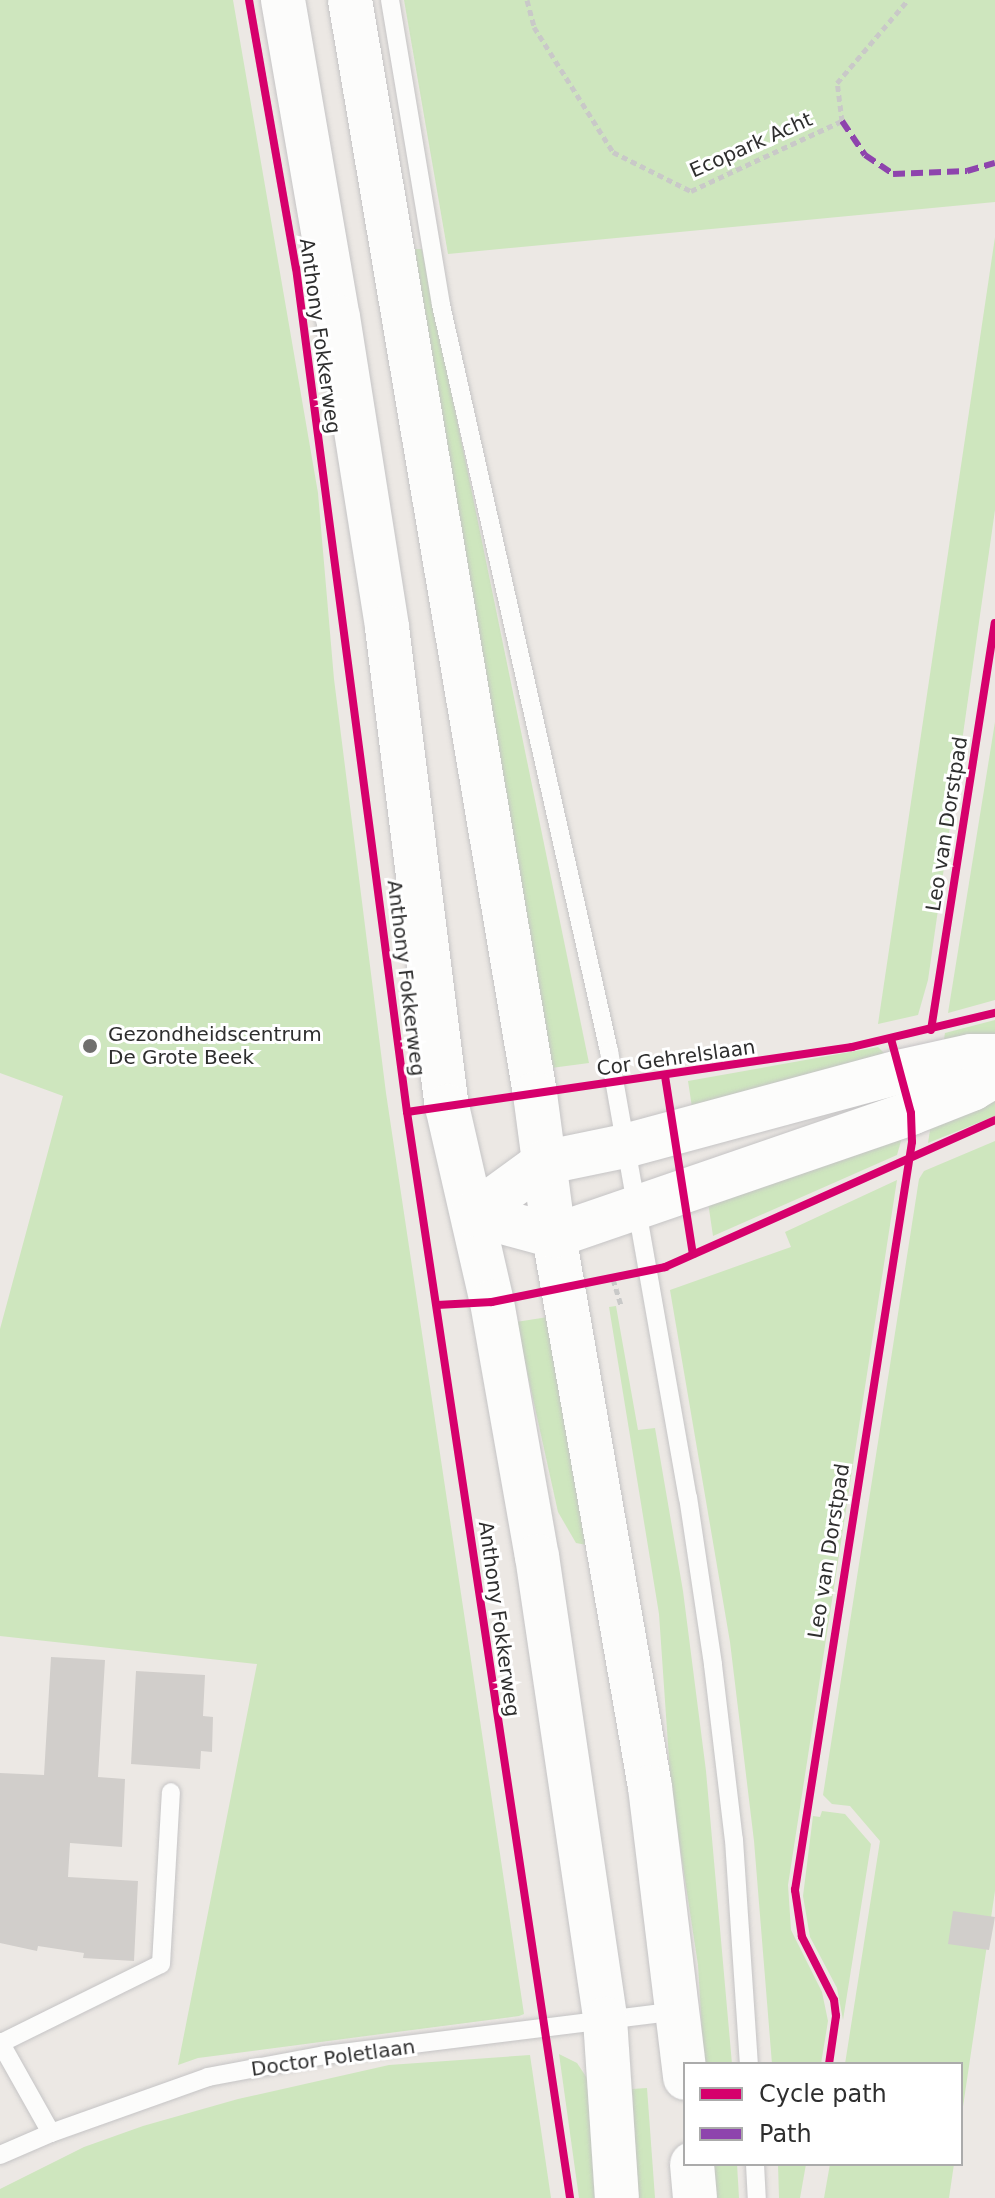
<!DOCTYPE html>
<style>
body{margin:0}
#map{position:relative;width:995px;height:2198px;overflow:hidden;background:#ece8e4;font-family:"DejaVu Sans",sans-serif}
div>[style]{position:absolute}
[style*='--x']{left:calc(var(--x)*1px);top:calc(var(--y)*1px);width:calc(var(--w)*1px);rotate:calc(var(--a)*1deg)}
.green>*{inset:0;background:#cee6be}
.building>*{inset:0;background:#d1cecb}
.path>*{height:5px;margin-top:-2.5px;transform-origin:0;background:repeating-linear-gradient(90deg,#c9c9c8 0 6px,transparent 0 10px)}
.roads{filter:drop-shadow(0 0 2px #c5c4c5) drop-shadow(0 0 2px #c5c4c5)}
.lane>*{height:18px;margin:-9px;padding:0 9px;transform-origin:9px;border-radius:9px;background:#fcfcfb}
.secondary>*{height:44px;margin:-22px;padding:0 22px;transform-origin:22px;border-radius:22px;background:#fcfcfb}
.quiet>*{height:6px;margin-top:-3px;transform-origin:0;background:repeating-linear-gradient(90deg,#8e44ad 0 12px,transparent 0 18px)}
.cycleway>*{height:8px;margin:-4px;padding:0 4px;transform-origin:4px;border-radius:4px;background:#d6006c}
.dots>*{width:22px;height:22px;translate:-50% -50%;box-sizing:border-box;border:4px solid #fff;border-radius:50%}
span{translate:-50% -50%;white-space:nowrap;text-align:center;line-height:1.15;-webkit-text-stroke:6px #fff;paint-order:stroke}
.street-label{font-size:20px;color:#2e2e2e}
.poi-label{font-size:20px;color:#2e2e2e}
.left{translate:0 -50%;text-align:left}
.legend{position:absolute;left:683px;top:2062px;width:280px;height:104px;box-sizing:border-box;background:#fff;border:2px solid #ababab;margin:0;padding:10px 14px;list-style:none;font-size:24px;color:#2e2e2e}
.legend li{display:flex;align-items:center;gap:16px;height:40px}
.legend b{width:40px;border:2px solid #ababab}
</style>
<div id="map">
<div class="green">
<i style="clip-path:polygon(0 0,233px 0,318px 493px,334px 679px,386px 1093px,524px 2014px,519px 2016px,198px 2058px,178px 2065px,257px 1664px,0 1636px,0 1329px,63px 1096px,0 1073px)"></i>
<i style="clip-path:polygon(404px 0,995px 0,995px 202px,448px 254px)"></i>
<i style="clip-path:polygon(995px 237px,995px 510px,928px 980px,918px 1015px,878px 1024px)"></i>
<i style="clip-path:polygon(412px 249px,422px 249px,589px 1063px,551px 1068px)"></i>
<i style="clip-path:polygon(995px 722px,995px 1000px,948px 1013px)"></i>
<i style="clip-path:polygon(995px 1020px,995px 1038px,942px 1051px,945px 1033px)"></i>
<i style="clip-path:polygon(878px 1047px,887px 1056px,693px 1114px,688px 1081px)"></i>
<i style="clip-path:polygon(995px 1096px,995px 1116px,928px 1143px,932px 1118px)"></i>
<i style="clip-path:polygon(905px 1127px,897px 1155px,713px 1236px,708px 1202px)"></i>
<i style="clip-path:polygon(995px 1141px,995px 1891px,961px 2120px,961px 2064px,845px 2064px,880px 1841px,850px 1806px,832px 1804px,823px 1795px,919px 1179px,924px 1171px)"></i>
<i style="clip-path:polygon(897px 1180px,788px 1885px,791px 1930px,822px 1992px,828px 2021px,821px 2064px,772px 2064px,754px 1841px,730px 1642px,670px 1290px,791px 1247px,785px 1232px)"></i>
<i style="clip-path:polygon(616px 1306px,638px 1430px,655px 1428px,683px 1591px,706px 1771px,732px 2064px,704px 2064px,698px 1965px,671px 1788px,659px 1614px,609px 1307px)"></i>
<i style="clip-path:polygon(548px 1317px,587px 1545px,576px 1543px,558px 1512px,516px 1322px)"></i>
<i style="clip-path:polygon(822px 1811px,845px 1814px,871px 1844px,843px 2020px,837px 1988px,810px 1937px,803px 1896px,813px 1816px,820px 1817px)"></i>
<i style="clip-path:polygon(559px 2054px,577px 2063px,589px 2081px,597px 2198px,579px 2198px)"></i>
<i style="clip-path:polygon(530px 2055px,551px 2198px,0 2198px,0 2189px,84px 2147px,143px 2126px,238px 2099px,389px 2065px)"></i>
<i style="clip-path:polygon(647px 2088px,655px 2198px,638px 2198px,632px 2089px)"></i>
<i style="clip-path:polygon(711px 2164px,737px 2164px,739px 2198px,714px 2198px)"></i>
<i style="clip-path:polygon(778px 2164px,806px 2164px,800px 2198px,779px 2198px)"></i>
<i style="clip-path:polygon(830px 2164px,954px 2164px,949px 2198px,824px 2198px)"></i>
</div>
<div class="building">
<i style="clip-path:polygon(51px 1657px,105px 1660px,98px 1777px,125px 1779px,122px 1847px,70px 1843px,68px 1877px,138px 1881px,134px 1961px,83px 1958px,84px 1953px,38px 1946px,37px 1951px,0 1943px,0 1773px,44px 1775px)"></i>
<i style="clip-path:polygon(136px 1671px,205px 1675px,203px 1716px,213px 1717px,212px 1752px,201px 1751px,200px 1769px,131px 1764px)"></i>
<i style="clip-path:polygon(953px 1911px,995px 1917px,989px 1950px,948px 1944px)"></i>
</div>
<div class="path">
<i style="--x:527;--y:0;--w:28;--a:75"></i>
<i style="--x:534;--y:27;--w:148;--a:57.7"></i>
<i style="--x:613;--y:152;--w:87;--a:26.6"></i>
<i style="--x:691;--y:191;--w:166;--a:-24.9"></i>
<i style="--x:842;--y:121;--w:38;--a:-97"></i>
<i style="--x:837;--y:83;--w:109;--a:-49.5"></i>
<i style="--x:613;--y:1279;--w:27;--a:73"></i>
</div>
<div class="roads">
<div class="lane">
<i style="--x:390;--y:0;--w:309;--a:80.5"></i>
<i style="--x:441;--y:305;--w:765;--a:77.31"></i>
<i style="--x:609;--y:1051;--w:453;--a:80"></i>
<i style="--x:688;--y:1497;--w:170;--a:81.5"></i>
<i style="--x:713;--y:1665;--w:176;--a:83.2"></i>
<i style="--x:734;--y:1840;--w:225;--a:86.2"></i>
<i style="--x:0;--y:2042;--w:104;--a:60.7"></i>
<i style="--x:1;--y:2043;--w:178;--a:-26.3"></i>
<i style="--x:161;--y:1964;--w:172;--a:-86.7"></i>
<i style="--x:0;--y:2155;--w:56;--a:-23.3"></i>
<i style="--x:51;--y:2133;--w:167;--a:-19.6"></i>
<i style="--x:208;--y:2077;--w:119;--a:-10.6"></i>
<i style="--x:325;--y:2055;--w:355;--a:-7.1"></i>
<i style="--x:755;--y:2164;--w:34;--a:87"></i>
</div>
<div class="secondary">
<i style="--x:283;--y:0;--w:322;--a:80.2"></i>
<i style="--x:338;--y:317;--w:314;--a:81"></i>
<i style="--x:387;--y:627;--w:483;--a:82.9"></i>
<i style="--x:447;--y:1106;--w:201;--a:77.1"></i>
<i style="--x:492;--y:1302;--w:258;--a:80"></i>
<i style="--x:537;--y:1556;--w:468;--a:81.6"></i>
<i style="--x:605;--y:2019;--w:179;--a:86.2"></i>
<i style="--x:350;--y:0;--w:1110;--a:80.4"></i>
<i style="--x:535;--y:1094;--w:143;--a:82.4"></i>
<i style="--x:554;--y:1236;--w:559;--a:80.12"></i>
<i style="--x:650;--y:1787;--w:293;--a:83.1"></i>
<i style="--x:995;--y:1056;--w:24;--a:180"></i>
<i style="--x:971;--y:1056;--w:74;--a:167.5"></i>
<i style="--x:899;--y:1072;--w:284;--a:164.9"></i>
<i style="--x:625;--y:1146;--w:84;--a:168.3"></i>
<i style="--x:543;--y:1163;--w:87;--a:143.9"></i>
<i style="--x:473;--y:1214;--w:84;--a:15.2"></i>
<i style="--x:554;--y:1236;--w:378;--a:-19"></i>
<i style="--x:911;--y:1113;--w:66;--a:-21.5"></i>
<i style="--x:972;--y:1089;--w:27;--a:-31"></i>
<i style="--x:692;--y:2164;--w:34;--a:85"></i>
</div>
</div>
<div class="quiet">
<i style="--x:842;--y:121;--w:41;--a:55.9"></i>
<i style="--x:865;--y:155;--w:34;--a:34"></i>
<i style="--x:893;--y:174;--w:74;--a:-2.3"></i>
<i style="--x:967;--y:171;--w:29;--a:-16"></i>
</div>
<div class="cycleway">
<i style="--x:249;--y:0;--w:272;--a:80.1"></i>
<i style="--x:296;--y:268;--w:851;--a:82.51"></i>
<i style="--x:407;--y:1112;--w:1098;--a:81.46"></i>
<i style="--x:931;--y:1030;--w:412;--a:-81.1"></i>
<i style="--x:665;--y:1076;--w:180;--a:81.1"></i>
<i style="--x:407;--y:1112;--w:450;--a:-8.3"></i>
<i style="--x:852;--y:1047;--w:147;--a:-13.4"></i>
<i style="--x:437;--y:1305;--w:55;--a:-3.1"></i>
<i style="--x:492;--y:1302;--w:177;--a:-11.4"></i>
<i style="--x:665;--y:1267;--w:361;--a:-24"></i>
<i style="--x:829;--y:2064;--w:49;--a:-81.7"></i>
<i style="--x:836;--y:2016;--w:16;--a:-97"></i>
<i style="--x:834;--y:2000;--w:71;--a:-116.9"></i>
<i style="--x:802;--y:1937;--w:48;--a:-98.5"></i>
<i style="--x:795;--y:1890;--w:757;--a:-81.11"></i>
<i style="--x:912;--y:1142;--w:29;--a:-92"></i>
<i style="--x:911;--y:1113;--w:77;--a:-105.1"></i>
</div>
<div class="dots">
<i style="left:90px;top:1046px;background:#706f6e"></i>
</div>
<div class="street-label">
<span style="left:751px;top:145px;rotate:-24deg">Ecopark Acht</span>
<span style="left:320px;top:336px;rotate:82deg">Anthony Fokkerweg</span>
<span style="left:947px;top:824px;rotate:-81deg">Leo van Dorstpad</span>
<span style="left:406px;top:978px;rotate:83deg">Anthony Fokkerweg</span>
<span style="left:676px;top:1058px;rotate:-8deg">Cor Gehrelslaan</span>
<span style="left:829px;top:1551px;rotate:-81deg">Leo van Dorstpad</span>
<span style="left:499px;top:1619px;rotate:82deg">Anthony Fokkerweg</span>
<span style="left:333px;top:2058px;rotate:-8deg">Doctor Poletlaan</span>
</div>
<div class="poi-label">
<span class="left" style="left:108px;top:1046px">Gezondheidscentrum<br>De Grote Beek</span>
</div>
<ul class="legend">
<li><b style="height:10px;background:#d6006c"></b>Cycle path</li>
<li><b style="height:10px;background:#8e44ad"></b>Path</li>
</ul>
</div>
